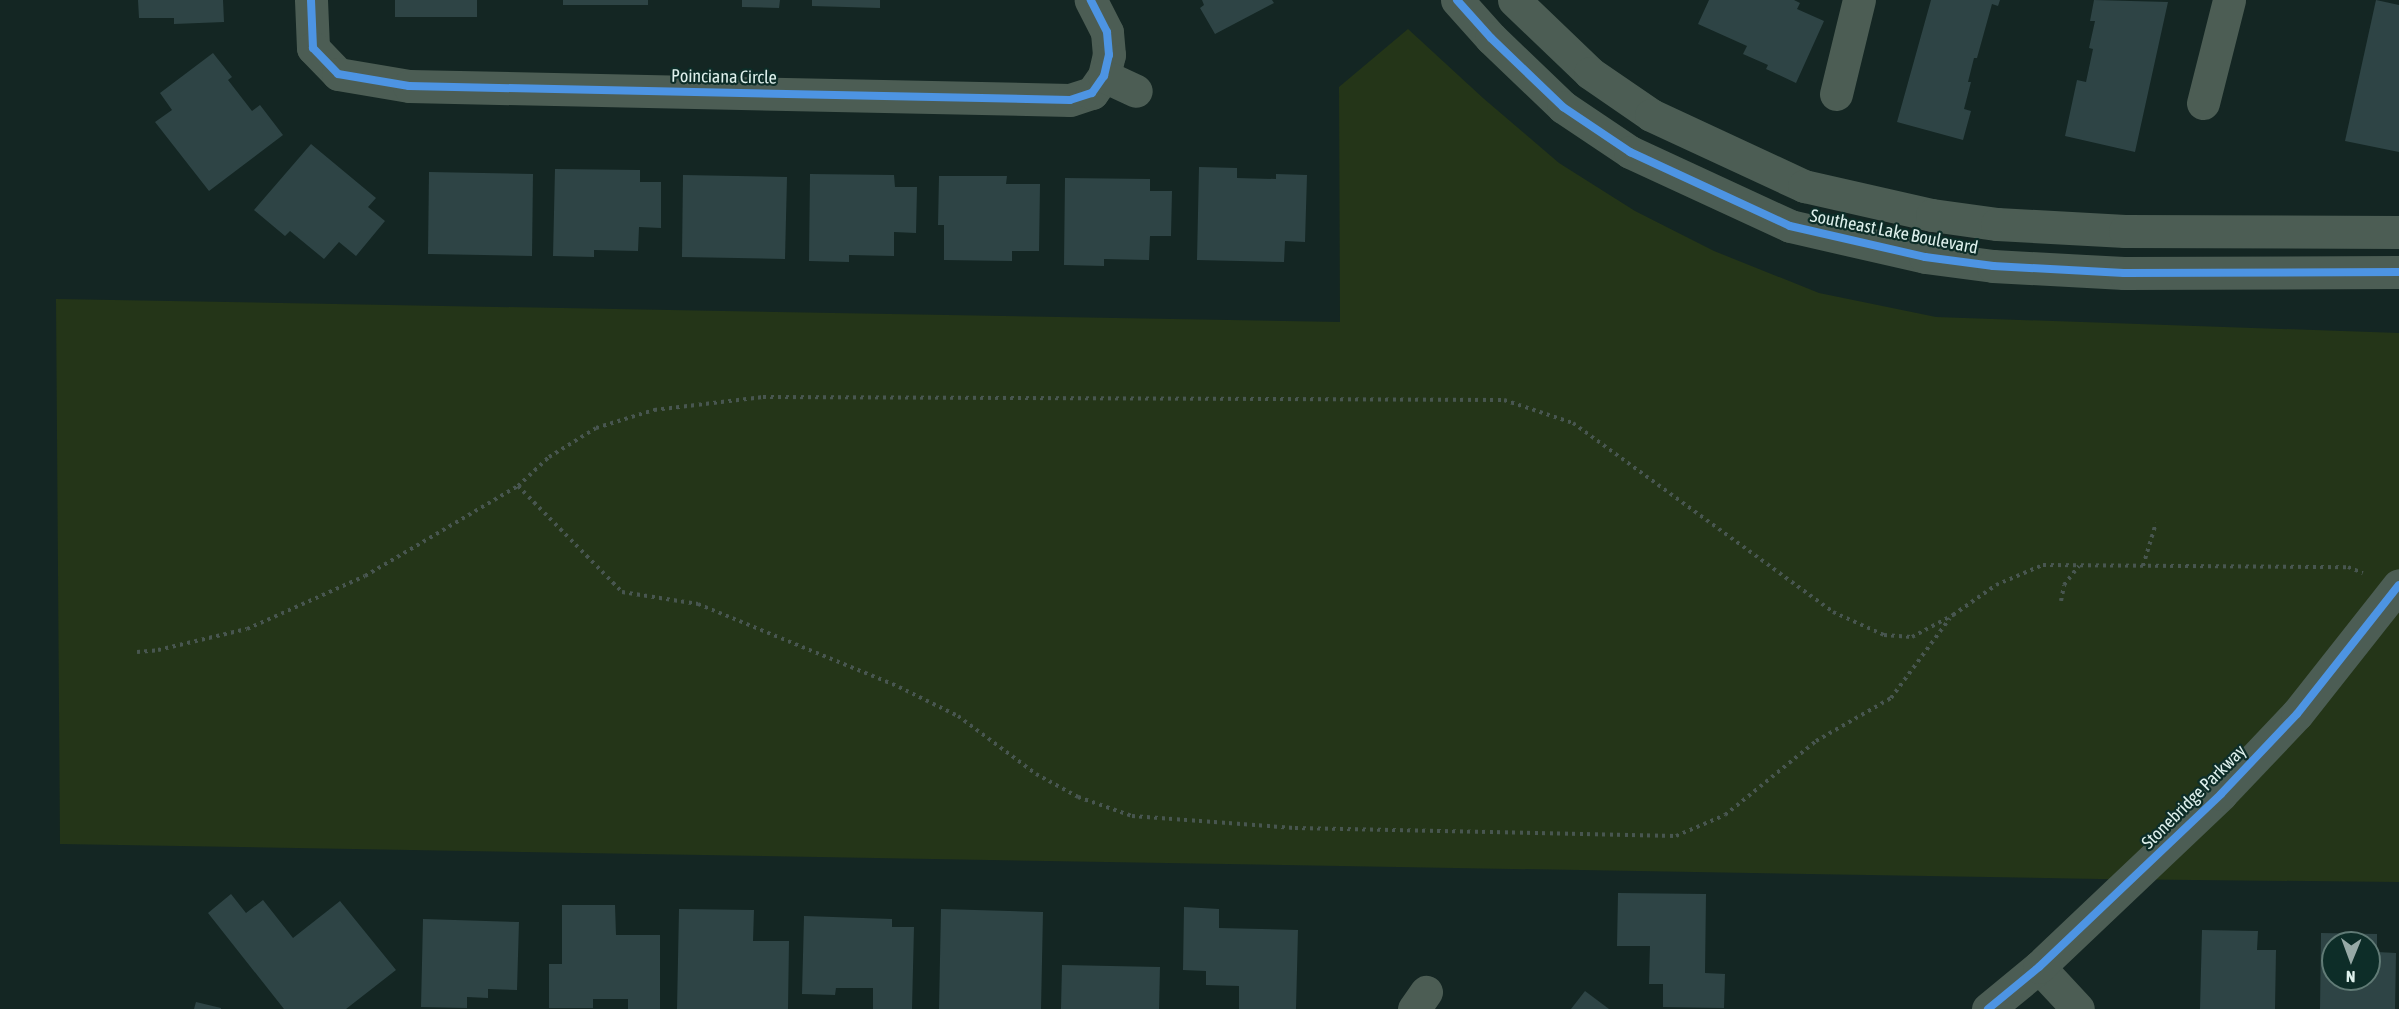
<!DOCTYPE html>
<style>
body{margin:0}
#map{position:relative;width:2399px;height:1009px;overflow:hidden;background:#142623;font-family:"Asap Condensed",sans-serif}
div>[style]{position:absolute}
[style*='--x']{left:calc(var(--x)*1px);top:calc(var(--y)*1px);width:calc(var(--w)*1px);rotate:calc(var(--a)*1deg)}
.green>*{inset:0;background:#243518}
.building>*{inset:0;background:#2e4445}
.path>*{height:4px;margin-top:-2px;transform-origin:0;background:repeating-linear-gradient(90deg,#485650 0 3px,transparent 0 7.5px)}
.minor>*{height:33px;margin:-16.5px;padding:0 16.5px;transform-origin:16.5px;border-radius:16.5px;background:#4c5d54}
.cycleway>*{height:8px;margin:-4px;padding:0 4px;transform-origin:4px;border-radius:4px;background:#4d94e3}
span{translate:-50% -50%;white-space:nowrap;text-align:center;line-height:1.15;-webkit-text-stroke:4.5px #0d2d28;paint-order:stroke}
.street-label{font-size:18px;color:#def0ec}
.north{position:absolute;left:2321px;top:931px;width:60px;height:60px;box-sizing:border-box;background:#0d2d28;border:2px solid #617b76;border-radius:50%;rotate:181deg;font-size:16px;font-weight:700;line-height:24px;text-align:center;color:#def0ec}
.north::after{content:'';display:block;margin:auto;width:21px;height:27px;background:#97a9a6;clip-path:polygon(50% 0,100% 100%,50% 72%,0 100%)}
</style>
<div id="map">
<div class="green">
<i style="clip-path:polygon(1408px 29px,1483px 98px,1559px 163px,1635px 211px,1714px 251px,1819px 293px,1936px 317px,2399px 333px,2399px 882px,2100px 879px,60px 844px,56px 299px,1340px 322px,1339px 87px)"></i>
</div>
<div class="building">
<i style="clip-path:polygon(138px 0,223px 0,224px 22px,174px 24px,174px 18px,139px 18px)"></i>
<i style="clip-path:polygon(395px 0,477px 0,477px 17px,395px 17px)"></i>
<i style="clip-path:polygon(563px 0,648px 0,648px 5px,563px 5px)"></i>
<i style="clip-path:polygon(742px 0,780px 0,779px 8px,742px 7px)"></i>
<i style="clip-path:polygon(812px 0,880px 0,880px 8px,812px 6px)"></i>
<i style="clip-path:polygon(1202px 0,1272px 0,1274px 3px,1215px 34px,1200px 8px,1204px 5px)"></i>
<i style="clip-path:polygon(1709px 0,1794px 0,1800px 3px,1797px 9px,1824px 21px,1796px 83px,1766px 69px,1768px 65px,1743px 54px,1747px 46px,1698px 24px)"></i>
<i style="clip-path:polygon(1931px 0,2000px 0,1998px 6px,1992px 4px,1977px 58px,1974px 58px,1968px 82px,1971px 82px,1964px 109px,1971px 111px,1963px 140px,1897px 122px)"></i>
<i style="clip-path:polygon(2094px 0,2168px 2px,2135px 152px,2065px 136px,2077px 80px,2086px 82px,2093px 49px,2089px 48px,2095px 21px,2090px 21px)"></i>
<i style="clip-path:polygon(2376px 0,2399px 5px,2399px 152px,2345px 141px)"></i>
<i style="clip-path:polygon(213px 53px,232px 77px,228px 80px,252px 111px,260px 105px,283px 135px,209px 191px,155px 122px,172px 110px,160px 93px)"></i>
<i style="clip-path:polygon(311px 144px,376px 198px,368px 207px,385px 221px,356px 256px,339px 242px,324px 259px,290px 231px,285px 236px,254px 210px)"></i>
<i style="clip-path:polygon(1199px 167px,1237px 168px,1237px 178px,1276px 179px,1276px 174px,1307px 175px,1305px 242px,1285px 241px,1284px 262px,1197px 260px)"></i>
<i style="clip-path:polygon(555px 169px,640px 170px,640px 182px,661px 182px,661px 228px,639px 227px,638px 251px,594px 250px,594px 257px,553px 256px)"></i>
<i style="clip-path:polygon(429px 172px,533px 174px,532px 256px,428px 254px)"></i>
<i style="clip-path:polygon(810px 174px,894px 175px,895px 187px,917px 187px,916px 233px,894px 232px,894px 256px,849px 255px,849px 262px,809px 261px)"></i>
<i style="clip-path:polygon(683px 175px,787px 177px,785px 259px,682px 257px)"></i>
<i style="clip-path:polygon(939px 176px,1007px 176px,1006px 184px,1040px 184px,1039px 251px,1012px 251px,1012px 261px,944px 260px,944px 225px,938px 225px)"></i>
<i style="clip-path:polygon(1065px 178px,1150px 179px,1150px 191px,1172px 191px,1171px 236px,1150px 236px,1149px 260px,1104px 259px,1104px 266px,1064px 265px)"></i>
<i style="clip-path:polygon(1618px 893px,1706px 894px,1705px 973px,1725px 974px,1724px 1008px,1663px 1007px,1663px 984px,1649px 984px,1650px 946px,1617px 946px)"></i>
<i style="clip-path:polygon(231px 894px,246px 913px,263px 900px,293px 938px,340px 901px,396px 970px,346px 1009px,284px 1009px,208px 913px)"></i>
<i style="clip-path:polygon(562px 905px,615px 905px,616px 935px,660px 935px,660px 1009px,628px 1009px,628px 999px,593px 999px,593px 1008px,549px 1008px,549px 964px,562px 964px)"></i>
<i style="clip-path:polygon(1184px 907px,1219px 909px,1219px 928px,1298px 930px,1296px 1009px,1239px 1009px,1239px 986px,1206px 985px,1206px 971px,1183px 970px)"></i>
<i style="clip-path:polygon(679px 909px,754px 910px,753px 941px,789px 941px,788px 1009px,677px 1009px)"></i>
<i style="clip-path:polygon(941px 909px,1043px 912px,1041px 1009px,939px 1009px)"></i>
<i style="clip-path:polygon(804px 916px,892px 919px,892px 927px,914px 927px,912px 1009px,873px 1009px,873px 988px,836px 988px,835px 995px,802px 994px)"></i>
<i style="clip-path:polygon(423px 919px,519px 922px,517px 990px,488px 989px,488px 998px,467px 997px,467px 1008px,421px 1007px)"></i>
<i style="clip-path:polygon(2202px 930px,2258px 931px,2257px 950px,2276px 950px,2275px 1009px,2200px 1009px)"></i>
<i style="clip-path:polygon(evenodd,2321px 933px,2377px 934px,2377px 952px,2396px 953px,2395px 1009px,2320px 1009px,2321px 933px,2333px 943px,2369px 943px,2369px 979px,2333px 979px,2333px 943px)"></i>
<i style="clip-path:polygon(1062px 965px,1160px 967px,1159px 1009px,1061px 1009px)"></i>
<i style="clip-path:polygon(1585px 991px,1609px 1009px,1571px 1009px)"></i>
<i style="clip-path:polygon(196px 1002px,221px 1008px,221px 1009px,194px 1009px)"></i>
</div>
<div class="path">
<i style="--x:518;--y:486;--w:148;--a:45.5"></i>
<i style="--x:622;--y:592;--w:77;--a:9"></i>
<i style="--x:698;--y:604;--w:217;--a:22.4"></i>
<i style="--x:899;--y:687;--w:66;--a:26.2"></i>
<i style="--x:958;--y:716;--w:97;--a:36.6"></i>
<i style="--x:1036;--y:774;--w:48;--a:28.7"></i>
<i style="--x:1078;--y:797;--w:57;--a:19.4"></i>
<i style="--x:1132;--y:816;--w:163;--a:4.2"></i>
<i style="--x:1295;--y:828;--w:381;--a:1.2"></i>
<i style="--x:1676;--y:836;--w:53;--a:-23.2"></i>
<i style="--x:1725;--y:815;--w:117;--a:-39.1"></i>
<i style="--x:1816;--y:741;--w:86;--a:-29.8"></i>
<i style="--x:1891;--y:698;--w:99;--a:-53.6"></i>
<i style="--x:2143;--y:566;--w:45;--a:-73.2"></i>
<i style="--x:2061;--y:601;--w:16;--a:-79"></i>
<i style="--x:2064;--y:585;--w:24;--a:-52"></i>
<i style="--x:137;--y:652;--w:21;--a:-5"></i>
<i style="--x:158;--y:650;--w:91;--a:-13.3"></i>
<i style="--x:247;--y:629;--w:129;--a:-24.2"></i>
<i style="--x:365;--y:576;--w:178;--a:-30.5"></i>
<i style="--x:518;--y:486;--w:42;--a:-43.1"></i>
<i style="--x:549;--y:457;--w:55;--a:-31.7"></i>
<i style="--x:596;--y:428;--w:61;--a:-17.2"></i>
<i style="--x:654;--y:410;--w:110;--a:-6.8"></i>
<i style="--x:763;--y:397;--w:741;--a:0.23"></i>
<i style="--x:1504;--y:400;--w:73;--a:18.4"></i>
<i style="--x:1573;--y:423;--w:321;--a:36"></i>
<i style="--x:1833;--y:612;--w:56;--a:24.3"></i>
<i style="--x:1884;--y:635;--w:28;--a:4"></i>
<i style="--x:1912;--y:637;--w:47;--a:-28.2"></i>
<i style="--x:1953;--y:615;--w:52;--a:-34.9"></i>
<i style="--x:1996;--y:585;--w:51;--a:-23.1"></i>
<i style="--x:2043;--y:565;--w:305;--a:0.4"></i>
<i style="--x:2348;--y:567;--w:16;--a:22"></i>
</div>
<div class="minor">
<i style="--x:311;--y:0;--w:48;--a:87.6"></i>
<i style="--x:313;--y:48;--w:36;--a:46"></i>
<i style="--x:338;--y:74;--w:72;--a:9.6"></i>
<i style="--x:409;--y:86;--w:661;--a:1.21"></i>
<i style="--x:1070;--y:100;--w:23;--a:-18"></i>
<i style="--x:1092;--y:93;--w:21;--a:-55"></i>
<i style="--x:1104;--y:76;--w:22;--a:-77"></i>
<i style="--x:1109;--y:55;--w:23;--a:-95"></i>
<i style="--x:1107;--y:32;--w:36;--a:-117"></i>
<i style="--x:1457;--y:0;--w:51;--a:48.2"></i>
<i style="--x:1491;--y:38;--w:100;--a:43.8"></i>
<i style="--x:1563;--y:107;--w:81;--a:33.9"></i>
<i style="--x:1630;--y:152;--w:176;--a:24.8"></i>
<i style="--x:1790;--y:226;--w:139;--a:12.9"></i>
<i style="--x:1925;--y:257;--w:69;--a:7.5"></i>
<i style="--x:1993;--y:266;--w:131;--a:3.1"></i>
<i style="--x:2124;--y:273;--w:275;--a:-0.2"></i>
<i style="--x:1514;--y:0;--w:105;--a:43.8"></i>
<i style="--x:1590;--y:73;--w:74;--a:34.5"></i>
<i style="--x:1651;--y:115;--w:169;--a:24.9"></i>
<i style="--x:1804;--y:186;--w:131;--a:12.8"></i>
<i style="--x:1932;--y:215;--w:66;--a:7.9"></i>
<i style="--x:1997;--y:224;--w:128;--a:3.1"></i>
<i style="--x:2125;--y:231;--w:274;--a:0.2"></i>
<i style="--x:1104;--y:76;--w:35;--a:25"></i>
<i style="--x:1836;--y:94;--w:97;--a:-76.3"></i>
<i style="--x:2203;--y:103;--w:106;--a:-75.8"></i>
<i style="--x:2039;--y:967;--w:57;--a:47.1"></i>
<i style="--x:1414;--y:1009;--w:21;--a:-55"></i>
<i style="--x:1988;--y:1009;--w:66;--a:-39.5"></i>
<i style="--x:2039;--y:967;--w:251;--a:-43.5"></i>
<i style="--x:2221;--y:794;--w:110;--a:-46.5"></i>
<i style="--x:2297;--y:714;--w:164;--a:-51.7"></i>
</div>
<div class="cycleway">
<i style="--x:311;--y:0;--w:48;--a:87.6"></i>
<i style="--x:313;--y:48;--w:36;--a:46"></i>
<i style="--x:338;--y:74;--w:72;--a:9.6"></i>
<i style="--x:409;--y:86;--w:661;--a:1.21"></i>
<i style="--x:1070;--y:100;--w:23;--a:-18"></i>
<i style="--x:1092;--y:93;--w:21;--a:-55"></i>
<i style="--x:1104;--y:76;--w:22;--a:-77"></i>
<i style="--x:1109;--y:55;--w:23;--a:-95"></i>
<i style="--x:1107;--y:32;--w:36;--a:-117"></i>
<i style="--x:1457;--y:0;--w:51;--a:48.2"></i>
<i style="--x:1491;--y:38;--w:100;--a:43.8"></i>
<i style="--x:1563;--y:107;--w:81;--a:33.9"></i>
<i style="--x:1630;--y:152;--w:176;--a:24.8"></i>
<i style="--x:1790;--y:226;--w:139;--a:12.9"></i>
<i style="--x:1925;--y:257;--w:69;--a:7.5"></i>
<i style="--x:1993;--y:266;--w:131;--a:3.1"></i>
<i style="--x:2124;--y:273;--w:275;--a:-0.2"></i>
<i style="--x:1988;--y:1009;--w:66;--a:-39.5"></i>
<i style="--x:2039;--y:967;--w:251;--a:-43.5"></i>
<i style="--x:2221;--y:794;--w:110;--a:-46.5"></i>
<i style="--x:2297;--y:714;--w:164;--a:-51.7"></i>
</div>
<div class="street-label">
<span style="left:724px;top:77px;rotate:1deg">Poinciana Circle</span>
<span style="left:1894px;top:232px;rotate:11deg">Southeast Lake Boulevard</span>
<span style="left:2194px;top:797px;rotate:-45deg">Stonebridge Parkway</span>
</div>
<div class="north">N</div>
</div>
